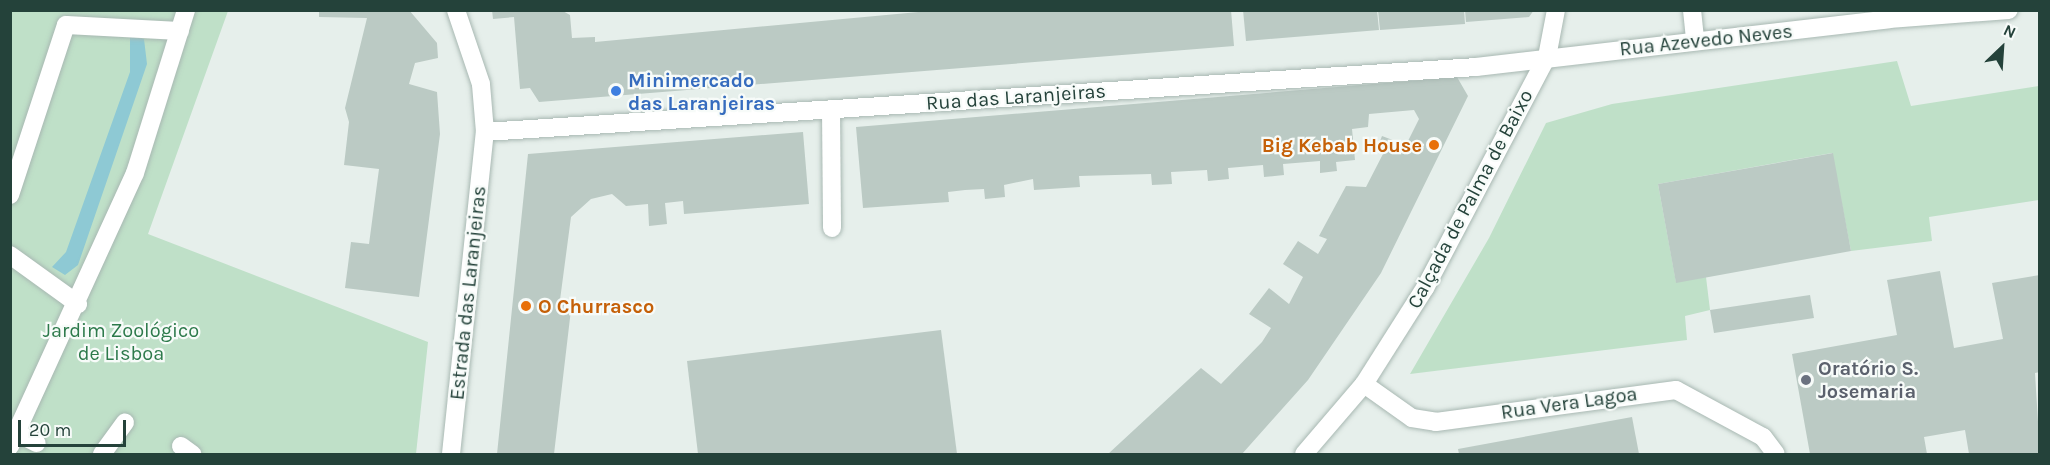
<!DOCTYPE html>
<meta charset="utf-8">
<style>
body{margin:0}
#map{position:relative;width:2050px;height:465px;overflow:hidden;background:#e6efeb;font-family:Karla,sans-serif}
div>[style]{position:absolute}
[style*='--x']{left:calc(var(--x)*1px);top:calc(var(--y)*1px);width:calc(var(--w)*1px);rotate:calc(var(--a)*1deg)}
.green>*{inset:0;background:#bfe0c8}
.water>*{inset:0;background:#8ec9d4}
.building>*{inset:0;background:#bbcac4}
.roads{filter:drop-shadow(0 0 2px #a8b8b2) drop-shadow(0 0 2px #a8b8b2)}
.service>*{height:18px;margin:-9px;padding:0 9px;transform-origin:9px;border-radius:9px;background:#fff}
.pedestrian>*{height:18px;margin:-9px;padding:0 9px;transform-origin:9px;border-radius:9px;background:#fff}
.minor>*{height:18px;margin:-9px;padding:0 9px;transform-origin:9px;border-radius:9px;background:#fff}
.secondary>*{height:18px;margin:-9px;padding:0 9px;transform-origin:9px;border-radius:9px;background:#fff}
.dots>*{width:16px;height:16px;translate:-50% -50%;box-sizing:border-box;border:3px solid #f7fbf9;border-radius:50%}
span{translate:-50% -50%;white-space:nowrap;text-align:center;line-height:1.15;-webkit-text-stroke:4.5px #f7fbf9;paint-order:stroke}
.street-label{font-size:20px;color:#24423a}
.shop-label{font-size:20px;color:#366cbe;font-weight:700}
.left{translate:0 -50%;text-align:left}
.food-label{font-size:20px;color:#c56008;font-weight:700}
.right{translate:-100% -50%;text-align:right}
.park-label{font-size:20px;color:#2d7a4b}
.worship-label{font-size:20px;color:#5b616d;font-weight:700}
.frame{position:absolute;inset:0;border:12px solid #24423a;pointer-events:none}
.north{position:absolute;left:1972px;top:18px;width:60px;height:60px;-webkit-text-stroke:4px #f7fbf9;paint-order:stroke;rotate:25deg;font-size:16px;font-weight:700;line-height:24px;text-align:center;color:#24423a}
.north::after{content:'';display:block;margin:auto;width:21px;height:27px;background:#24423a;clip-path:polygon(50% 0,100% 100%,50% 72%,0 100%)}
.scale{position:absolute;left:18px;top:420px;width:108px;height:27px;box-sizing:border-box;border:3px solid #24423a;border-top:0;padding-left:8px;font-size:18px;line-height:21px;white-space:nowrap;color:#24423a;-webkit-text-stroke:4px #f7fbf9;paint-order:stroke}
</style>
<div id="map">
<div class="green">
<i style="clip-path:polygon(10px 11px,228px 11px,148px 234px,428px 342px,416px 454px,11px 454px)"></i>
<i style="clip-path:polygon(1897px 61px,1911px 106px,2039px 86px,2039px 200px,1929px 217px,1932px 241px,1851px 251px,1832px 153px,1658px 184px,1676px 282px,1706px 277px,1710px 310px,1685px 316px,1687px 340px,1410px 374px,1489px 238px,1546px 123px,1612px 104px)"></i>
</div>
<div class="water">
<i style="clip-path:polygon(130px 36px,144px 39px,147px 64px,78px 265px,65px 275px,52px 267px,66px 252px,130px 72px)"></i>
</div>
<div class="building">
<i style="clip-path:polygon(319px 10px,409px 10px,437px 43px,438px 58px,415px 63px,409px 84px,437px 92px,440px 134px,419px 297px,345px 288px,351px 242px,369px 244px,379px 169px,344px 165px,349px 122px,345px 108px,367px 18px,319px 17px)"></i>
<i style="clip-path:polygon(492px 10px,561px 10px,570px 15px,572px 38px,595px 37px,595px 42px,940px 10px,1231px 10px,1234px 46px,539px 102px,530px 88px,520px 89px,514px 17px,493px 19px)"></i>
<i style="clip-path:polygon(1243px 10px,1377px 10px,1379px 30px,1246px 41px)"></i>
<i style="clip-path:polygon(1378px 10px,1464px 10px,1465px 24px,1380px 30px)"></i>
<i style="clip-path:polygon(1465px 10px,1534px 10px,1529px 17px,1466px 22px)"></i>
<i style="clip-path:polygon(1457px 77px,1468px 96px,1381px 273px,1308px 380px,1242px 454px,1108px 454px,1201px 368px,1221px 384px,1262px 342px,1271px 328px,1249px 314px,1269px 288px,1289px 304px,1303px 277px,1283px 264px,1298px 241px,1318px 254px,1327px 239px,1319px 236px,1346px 186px,1366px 187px,1384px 152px,1377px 149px,1382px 136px,1406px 145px,1419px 119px,1414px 110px,1369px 114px,1368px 127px,1352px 129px,1355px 160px,1336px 162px,1337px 171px,1320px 173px,1320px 161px,1283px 164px,1284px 175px,1264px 177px,1263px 165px,1228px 168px,1229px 179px,1208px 181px,1207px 170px,1171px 172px,1172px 184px,1152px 185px,1151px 174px,1079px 176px,1080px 187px,1034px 190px,1033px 179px,1004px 185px,1005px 197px,985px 199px,984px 189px,965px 190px,948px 192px,949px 202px,863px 208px,856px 127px)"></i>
<i style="clip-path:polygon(803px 132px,809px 204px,684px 214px,683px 201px,665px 203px,667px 224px,649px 226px,648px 204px,626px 206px,612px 194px,591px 199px,571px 217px,560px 300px,572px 301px,554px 454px,497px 454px,528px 154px)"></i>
<i style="clip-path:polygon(1833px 153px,1851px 251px,1676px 283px,1658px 184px)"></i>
<i style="clip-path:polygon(1940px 271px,1954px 348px,2003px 339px,1992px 283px,2040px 275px,2040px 372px,2035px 373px,2040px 454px,1969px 454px,1965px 430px,1924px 437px,1927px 454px,1810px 454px,1792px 354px,1897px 335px,1887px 280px)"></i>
<i style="clip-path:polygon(1810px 295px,1814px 318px,1714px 333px,1710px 310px)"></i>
<i style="clip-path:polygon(941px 330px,957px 454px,698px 454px,687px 361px)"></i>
<i style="clip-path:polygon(1632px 417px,1639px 454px,1459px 454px,1458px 449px)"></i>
</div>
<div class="roads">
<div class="service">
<i style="--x:831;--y:109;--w:119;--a:89.5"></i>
</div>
<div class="pedestrian">
<i style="--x:10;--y:195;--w:179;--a:-71.8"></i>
<i style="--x:66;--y:25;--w:114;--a:3"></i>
<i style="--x:10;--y:255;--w:84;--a:35.8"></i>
<i style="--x:17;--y:433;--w:22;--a:27"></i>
<i style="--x:10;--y:446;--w:300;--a:-65.4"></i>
<i style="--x:135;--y:173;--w:171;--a:-72.6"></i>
<i style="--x:181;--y:446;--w:14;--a:36"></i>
<i style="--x:102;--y:454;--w:39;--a:-54"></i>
</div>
<div class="minor">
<i style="--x:1692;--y:10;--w:31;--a:84"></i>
<i style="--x:485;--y:132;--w:993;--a:-3.75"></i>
<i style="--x:1476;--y:67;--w:416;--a:-6.6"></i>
<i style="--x:1889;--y:19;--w:120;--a:-4.3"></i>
<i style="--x:1364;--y:384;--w:59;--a:35.3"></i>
<i style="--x:1412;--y:418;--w:24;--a:9"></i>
<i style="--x:1436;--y:422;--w:242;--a:-7.6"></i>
<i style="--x:1676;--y:390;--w:99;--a:28.4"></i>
<i style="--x:1763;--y:437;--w:21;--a:53"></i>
<i style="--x:1304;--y:454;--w:92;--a:-49.4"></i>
<i style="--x:1364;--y:384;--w:114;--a:-57.6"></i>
<i style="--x:1425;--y:288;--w:261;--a:-62.2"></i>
<i style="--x:1547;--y:57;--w:48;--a:-79.2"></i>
</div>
<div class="secondary">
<i style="--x:451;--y:454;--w:324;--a:-84"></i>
<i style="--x:485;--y:132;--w:48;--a:-94.8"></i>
<i style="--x:481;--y:84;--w:78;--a:-108.7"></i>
</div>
</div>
<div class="dots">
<i style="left:616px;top:91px;background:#3f7fe0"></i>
<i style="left:1434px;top:145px;background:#e8710a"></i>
<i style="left:526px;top:306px;background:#e8710a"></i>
<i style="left:1806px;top:380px;background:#6b7280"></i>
</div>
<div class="street-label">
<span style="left:1706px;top:40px;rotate:-6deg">Rua Azevedo Neves</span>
<span style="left:1016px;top:97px;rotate:-4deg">Rua das Laranjeiras</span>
<span style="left:1470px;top:199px;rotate:-62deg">Calçada de Palma de Baixo</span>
<span style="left:468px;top:293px;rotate:-84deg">Estrada das Laranjeiras</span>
<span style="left:1569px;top:403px;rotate:-8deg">Rua Vera Lagoa</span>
</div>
<div class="shop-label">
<span class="left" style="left:628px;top:92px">Minimercado<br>das Laranjeiras</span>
</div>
<div class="food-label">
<span class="right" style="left:1422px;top:145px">Big Kebab House</span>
<span class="left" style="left:538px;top:306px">O Churrasco</span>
</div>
<div class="park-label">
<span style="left:121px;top:342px">Jardim Zoológico<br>de Lisboa</span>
</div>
<div class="worship-label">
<span class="left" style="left:1818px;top:380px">Oratório S.<br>Josemaria</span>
</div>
<div class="frame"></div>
<div class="north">N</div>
<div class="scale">20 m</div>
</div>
